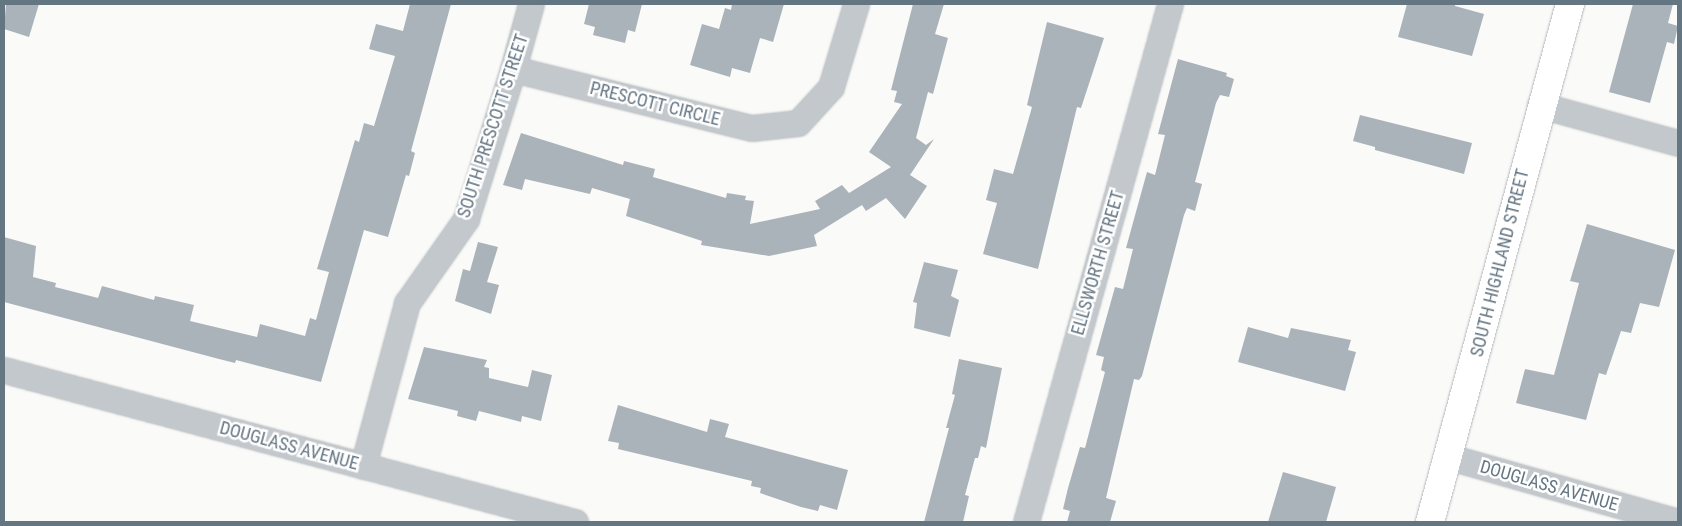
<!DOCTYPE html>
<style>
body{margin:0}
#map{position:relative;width:1682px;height:526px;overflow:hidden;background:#fafaf8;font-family:"Roboto Condensed",sans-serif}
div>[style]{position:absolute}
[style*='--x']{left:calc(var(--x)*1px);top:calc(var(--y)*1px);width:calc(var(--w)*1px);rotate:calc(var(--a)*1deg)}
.building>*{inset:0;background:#aab3b9}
.roads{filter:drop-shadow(0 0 1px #b5babe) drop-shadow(0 0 1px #b5babe)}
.minor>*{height:25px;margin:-12.5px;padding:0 12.5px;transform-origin:12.5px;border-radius:12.5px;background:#c3c8cc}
.major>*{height:28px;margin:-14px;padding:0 14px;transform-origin:14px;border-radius:14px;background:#fff}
span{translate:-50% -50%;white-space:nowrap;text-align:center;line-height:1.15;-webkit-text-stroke:5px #fff;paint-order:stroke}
.street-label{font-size:18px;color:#657683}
.frame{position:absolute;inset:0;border:5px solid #657683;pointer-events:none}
</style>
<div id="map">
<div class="building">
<i style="clip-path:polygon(6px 4px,39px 4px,29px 37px,4px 29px)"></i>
<i style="clip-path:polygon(410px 4px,451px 4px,411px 151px,415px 153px,409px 176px,406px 175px,388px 237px,364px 230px,321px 382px,236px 360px,235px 363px,219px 359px,4px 302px,4px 237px,36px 246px,33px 277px,56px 283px,55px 287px,98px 298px,102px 286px,154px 300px,155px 296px,194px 305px,190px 321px,257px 337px,260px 324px,305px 336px,310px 318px,316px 320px,329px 272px,317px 269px,355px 140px,359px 142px,364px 123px,374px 126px,395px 56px,369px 49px,376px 24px,403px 31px)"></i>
<i style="clip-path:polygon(589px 4px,642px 4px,635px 32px,628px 30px,625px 43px,593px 35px,595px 27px,584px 24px)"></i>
<i style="clip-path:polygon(732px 4px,784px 4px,773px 42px,760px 38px,750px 73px,732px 68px,730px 77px,690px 65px,702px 24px,719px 29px,725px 8px,731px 10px)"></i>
<i style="clip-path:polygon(913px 4px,944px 4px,935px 34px,948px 38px,933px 94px,928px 92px,916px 138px,926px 145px,934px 139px,910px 175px,927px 186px,905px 219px,886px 198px,866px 211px,862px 205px,814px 235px,817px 246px,769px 256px,701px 245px,702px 241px,626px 216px,630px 199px,592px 188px,590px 194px,525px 179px,522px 190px,503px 185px,521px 133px,623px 165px,624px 161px,655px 169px,653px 177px,726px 198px,727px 193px,746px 196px,745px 200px,754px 201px,750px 224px,820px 209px,815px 201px,842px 185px,849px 193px,891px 167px,869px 152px,902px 104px,894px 102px,897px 91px,891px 90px)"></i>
<i style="clip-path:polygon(1407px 4px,1455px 4px,1455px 6px,1484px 14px,1472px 56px,1398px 37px)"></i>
<i style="clip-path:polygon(1633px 4px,1673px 4px,1668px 23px,1678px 26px,1674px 44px,1667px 42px,1650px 103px,1609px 92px)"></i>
<i style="clip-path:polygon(1047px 22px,1104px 38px,1081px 108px,1077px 107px,1038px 269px,983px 254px,997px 203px,986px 200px,994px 169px,1013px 174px,1032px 107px,1027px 105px)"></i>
<i style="clip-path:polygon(1178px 59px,1227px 73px,1226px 76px,1234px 79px,1229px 97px,1220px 95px,1216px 103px,1195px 182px,1202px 184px,1195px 211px,1187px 208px,1184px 215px,1142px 376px,1139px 380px,1134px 379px,1106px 498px,1116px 501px,1110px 522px,1067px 522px,1070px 511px,1063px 509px,1068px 488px,1080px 447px,1085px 448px,1105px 372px,1101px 370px,1104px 357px,1096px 355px,1115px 287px,1123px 289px,1133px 249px,1126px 248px,1147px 172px,1155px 175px,1165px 135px,1158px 134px)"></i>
<i style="clip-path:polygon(1360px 115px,1472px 143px,1464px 174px,1375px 150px,1375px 147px,1353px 141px)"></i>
<i style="clip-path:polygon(1587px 224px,1675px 250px,1659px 307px,1640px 303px,1631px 333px,1621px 331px,1606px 375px,1599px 373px,1586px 420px,1516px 403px,1525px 369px,1554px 375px,1579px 283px,1570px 281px)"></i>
<i style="clip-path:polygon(478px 242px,498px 247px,487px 282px,499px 285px,491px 314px,455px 301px,463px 269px,470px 271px)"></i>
<i style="clip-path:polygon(924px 262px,958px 270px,951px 296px,959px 300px,950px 337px,914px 328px,917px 303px,913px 302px)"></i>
<i style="clip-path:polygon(1248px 327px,1288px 338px,1291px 328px,1351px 340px,1348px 350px,1356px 352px,1345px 391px,1238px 362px)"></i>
<i style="clip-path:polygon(424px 347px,487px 360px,484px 367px,489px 368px,489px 378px,528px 387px,532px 370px,552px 375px,541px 421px,522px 416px,521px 422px,479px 411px,476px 421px,457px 416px,458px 411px,408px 399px)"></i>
<i style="clip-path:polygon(959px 359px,1002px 368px,986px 448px,981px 446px,978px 458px,975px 458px,965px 495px,969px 496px,963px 522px,924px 522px,949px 428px,946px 428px,955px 395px,952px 394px)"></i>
<i style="clip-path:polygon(618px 405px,707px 432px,710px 419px,729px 424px,725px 437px,848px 470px,837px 510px,820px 505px,818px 511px,801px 507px,760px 493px,761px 488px,751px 486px,752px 481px,618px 449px,619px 443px,608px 441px)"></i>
<i style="clip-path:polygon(1283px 472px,1336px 487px,1326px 522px,1268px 522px)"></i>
</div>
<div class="roads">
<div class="minor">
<i style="--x:513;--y:69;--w:246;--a:13.9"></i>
<i style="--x:752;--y:128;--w:46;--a:-6.2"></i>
<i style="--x:798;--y:123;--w:49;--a:-47.5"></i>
<i style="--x:831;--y:87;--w:87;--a:-73.2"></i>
<i style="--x:1540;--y:105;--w:143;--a:15.4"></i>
<i style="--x:4;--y:370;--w:591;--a:14.91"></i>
<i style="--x:1449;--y:457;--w:238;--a:15.8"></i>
<i style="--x:363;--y:466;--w:169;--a:-74.9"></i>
<i style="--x:407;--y:303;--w:103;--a:-54.9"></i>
<i style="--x:466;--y:219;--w:157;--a:-72.6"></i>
<i style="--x:513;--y:69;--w:67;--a:-74.5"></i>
<i style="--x:1026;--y:522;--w:538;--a:-74.46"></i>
</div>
<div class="major">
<i style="--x:1430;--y:522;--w:537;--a:-74.88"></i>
</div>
</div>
<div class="street-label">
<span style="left:655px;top:104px;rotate:14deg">PRESCOTT CIRCLE</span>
<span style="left:493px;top:126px;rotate:-72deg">SOUTH PRESCOTT STREET</span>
<span style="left:1098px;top:263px;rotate:-74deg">ELLSWORTH STREET</span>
<span style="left:1500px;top:263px;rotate:-76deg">SOUTH HIGHLAND STREET</span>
<span style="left:289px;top:446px;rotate:15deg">DOUGLASS AVENUE</span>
<span style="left:1549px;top:486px;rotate:16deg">DOUGLASS AVENUE</span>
</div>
<div class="frame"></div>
</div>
